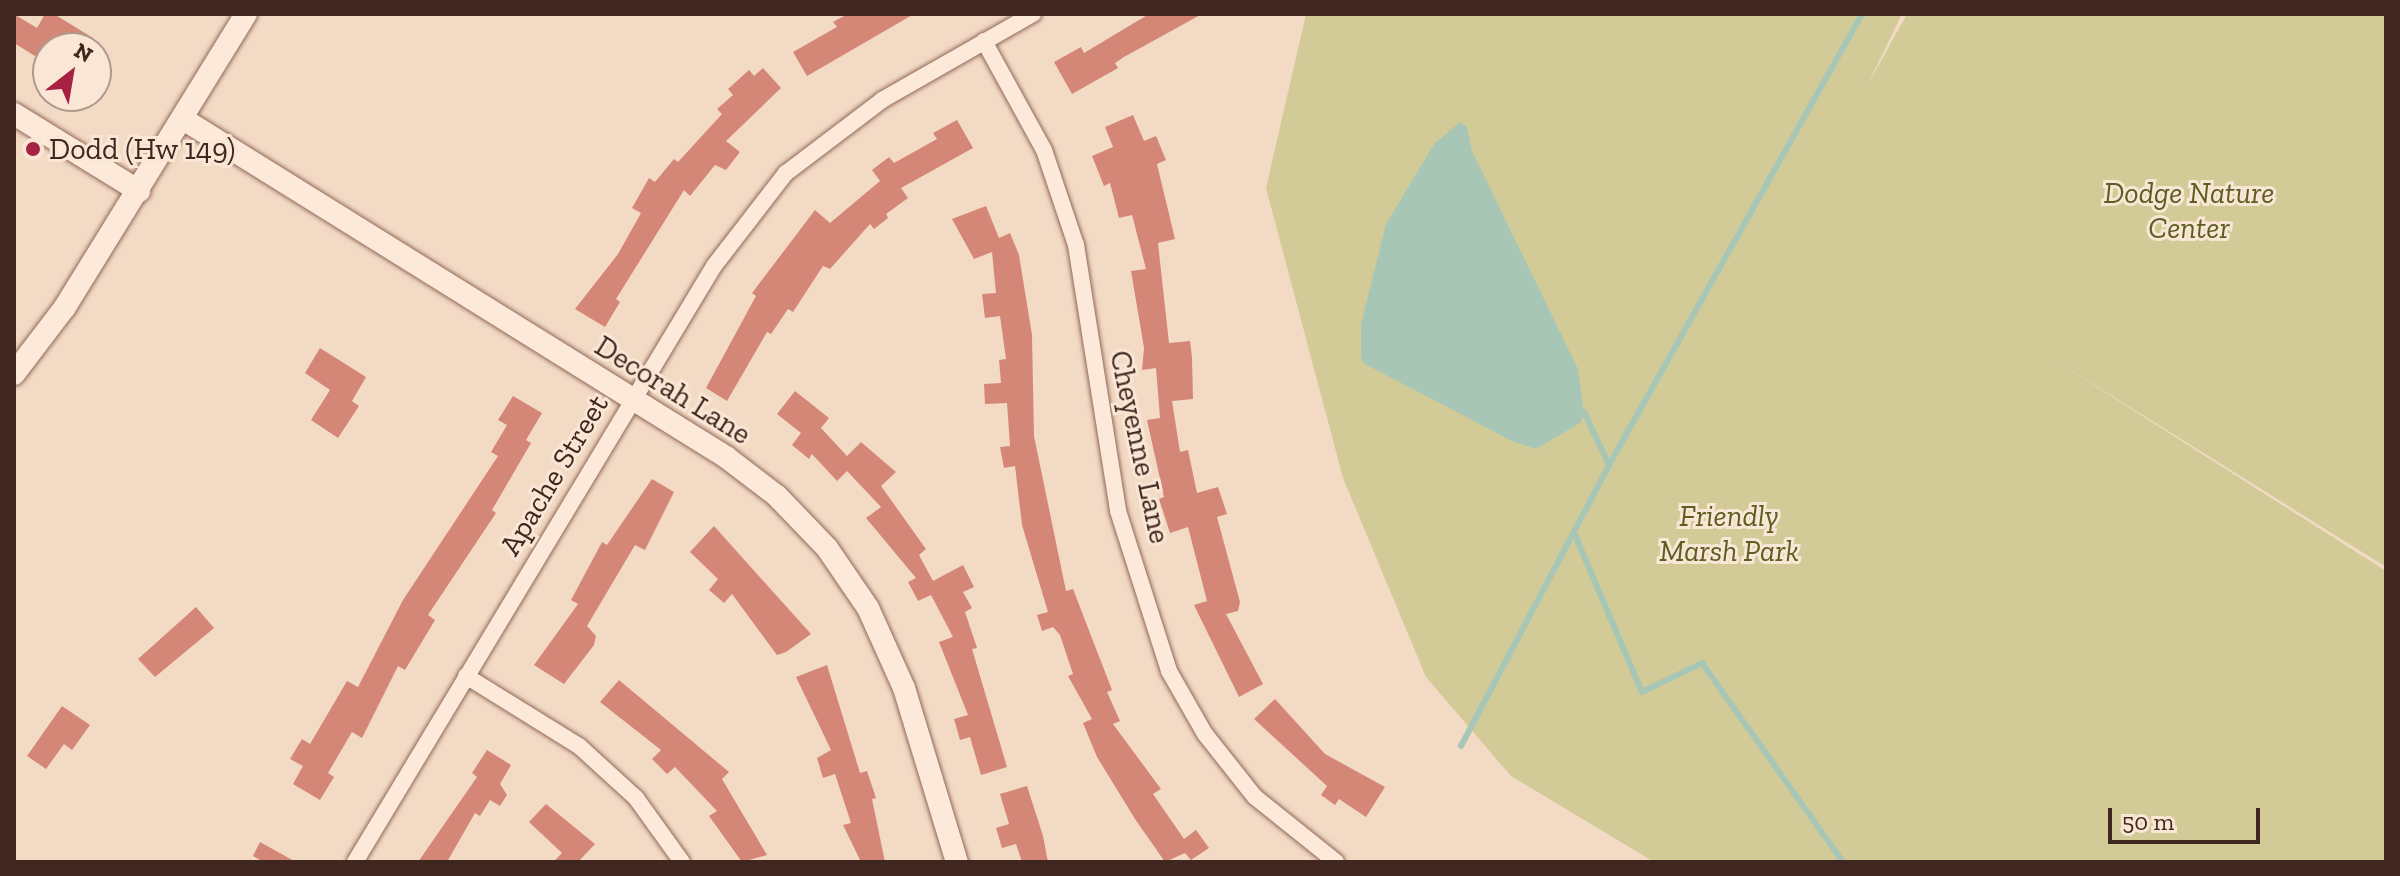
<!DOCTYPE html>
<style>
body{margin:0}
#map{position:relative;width:2400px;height:876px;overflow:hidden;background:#f3dac5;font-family:"Zilla Slab",serif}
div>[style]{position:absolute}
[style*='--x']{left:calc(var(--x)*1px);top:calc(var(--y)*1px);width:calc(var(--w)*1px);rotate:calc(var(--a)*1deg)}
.green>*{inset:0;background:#d3cb97}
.water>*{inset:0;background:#a7c6b5}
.stream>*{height:6px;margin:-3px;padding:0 3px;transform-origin:3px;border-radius:3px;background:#a7c6b5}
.building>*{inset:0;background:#d58777}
.roads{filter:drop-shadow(0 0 2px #906958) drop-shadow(0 0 2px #906958)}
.street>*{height:16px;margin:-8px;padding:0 8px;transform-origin:8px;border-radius:8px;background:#fce9d9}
.secondary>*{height:22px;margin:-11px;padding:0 11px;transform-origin:11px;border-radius:11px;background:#fce9d9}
.dots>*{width:22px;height:22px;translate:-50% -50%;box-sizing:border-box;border:4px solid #f9e6d5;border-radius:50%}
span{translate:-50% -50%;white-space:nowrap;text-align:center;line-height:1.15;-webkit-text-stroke:6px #f9e6d5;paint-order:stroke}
.poi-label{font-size:30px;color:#3f261e}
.left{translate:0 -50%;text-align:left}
.park-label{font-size:30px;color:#5d5e22;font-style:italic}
.street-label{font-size:30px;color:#3f261e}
.frame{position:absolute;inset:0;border:16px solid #3f261e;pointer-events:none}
.north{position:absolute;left:32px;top:32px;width:80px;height:80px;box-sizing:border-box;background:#f9e6d5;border:2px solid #af998c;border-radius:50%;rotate:31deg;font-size:22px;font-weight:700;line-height:32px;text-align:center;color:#3f261e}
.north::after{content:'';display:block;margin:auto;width:28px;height:36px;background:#a62142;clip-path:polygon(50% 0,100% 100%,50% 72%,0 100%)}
.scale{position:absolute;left:2108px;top:808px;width:152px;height:36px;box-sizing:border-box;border:4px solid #3f261e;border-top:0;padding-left:10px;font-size:24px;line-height:28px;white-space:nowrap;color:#3f261e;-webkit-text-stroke:6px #f9e6d5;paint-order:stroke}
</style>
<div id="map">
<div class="green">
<i style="clip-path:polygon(1306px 14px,1902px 14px,1867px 86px,1907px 14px,2386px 14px,2386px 567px,2056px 361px,2386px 571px,2386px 862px,1654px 862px,1511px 776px,1426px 677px,1343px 478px,1266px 188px)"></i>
</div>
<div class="water">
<i style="clip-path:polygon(1460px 122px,1467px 127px,1472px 151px,1578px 369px,1584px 415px,1580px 423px,1536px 449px,1512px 441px,1363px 363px,1361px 356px,1361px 324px,1386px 224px,1434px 144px)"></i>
</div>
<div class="stream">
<i style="--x:1584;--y:412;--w:59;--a:64.7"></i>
<i style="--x:1575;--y:535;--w:171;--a:66.9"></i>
<i style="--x:1642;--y:692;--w:67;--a:-25.8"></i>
<i style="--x:1702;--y:663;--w:244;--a:54.7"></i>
<i style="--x:1461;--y:746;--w:318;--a:-62.2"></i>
<i style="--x:1609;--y:465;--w:517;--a:-60.71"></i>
</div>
<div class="building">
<i style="clip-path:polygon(14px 14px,37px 28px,45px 14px,54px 14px,93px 38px,87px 48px,48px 48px,48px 64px,14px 43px)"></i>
<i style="clip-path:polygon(848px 14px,914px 14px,807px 76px,793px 52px,837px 27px,833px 22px)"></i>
<i style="clip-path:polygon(1149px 14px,1202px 14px,1124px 57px,1115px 63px,1118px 68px,1072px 94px,1054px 62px,1081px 47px,1084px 53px)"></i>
<i style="clip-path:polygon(763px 68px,781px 88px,726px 141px,740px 152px,726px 170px,715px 165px,690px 196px,684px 190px,616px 299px,620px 302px,605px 327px,575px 309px,618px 254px,641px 213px,632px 208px,649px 178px,655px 182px,674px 159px,678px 162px,722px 114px,717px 109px,733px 95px,728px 89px,749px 70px,754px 76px)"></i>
<i style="clip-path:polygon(1133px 115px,1144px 141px,1156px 136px,1166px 160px,1157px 164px,1175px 239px,1158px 243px,1169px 343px,1190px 341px,1192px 357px,1193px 399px,1172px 401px,1180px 452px,1188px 450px,1197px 493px,1218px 487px,1227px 514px,1217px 517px,1240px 602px,1238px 611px,1226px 614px,1263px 684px,1239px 697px,1194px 605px,1207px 601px,1188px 527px,1170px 533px,1159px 499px,1164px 497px,1147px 420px,1160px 418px,1156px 368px,1142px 370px,1144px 348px,1131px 271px,1146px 269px,1132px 215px,1119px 218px,1110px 183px,1104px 186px,1092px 156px,1113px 147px,1105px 127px)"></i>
<i style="clip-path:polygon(957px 120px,973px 148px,901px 188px,908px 198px,886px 214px,888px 218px,874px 229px,870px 224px,830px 269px,823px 266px,793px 312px,788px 309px,771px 334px,767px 332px,727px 401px,706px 388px,756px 296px,752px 293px,815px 210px,830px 223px,880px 181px,872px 170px,889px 157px,894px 163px,937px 139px,933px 133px)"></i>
<i style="clip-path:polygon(986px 206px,999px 238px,1010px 233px,1019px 255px,1032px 335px,1034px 436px,1066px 591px,1073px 589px,1112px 690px,1107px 692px,1120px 721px,1113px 724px,1161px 789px,1153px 794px,1184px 839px,1196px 830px,1209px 848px,1191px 860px,1185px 853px,1165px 862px,1135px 819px,1097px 757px,1083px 723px,1092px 719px,1068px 676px,1073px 674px,1060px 635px,1053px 627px,1042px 631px,1037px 615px,1048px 612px,1022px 525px,1015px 466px,1004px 468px,1000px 447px,1010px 446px,1007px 403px,985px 404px,984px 384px,1001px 383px,999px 360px,1006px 359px,1000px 316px,985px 318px,982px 294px,996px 293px,992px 252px,974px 259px,952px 219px)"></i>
<i style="clip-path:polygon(320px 348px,366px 377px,352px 401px,359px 406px,338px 438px,311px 420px,330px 390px,305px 373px)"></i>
<i style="clip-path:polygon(795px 391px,829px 418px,821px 428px,847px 456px,861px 442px,896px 472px,881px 486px,926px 549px,919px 555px,933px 581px,963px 565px,974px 587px,963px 592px,972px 608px,965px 612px,977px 648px,972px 649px,1007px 767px,981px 775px,970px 737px,960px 740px,954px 719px,968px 715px,939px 642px,953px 637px,931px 595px,918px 601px,908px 582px,916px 578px,866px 518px,881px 507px,847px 471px,837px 481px,812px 454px,809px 459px,792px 445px,801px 433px,777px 414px)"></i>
<i style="clip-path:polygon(513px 396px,542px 413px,526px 440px,531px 443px,492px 510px,496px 513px,428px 615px,435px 620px,405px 670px,398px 666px,362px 738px,352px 732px,328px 773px,334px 777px,320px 800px,293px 784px,303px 766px,290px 759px,302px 739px,310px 744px,347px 681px,358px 687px,403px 600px,498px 456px,491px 452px,507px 425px,498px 420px)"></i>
<i style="clip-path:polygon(652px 479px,674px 492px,645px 550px,635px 545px,587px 626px,596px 636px,594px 645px,564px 684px,534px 665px,578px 604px,571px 600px,602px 542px,607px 545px)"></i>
<i style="clip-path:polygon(714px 526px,811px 634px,786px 652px,777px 655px,732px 594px,724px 603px,709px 590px,718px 579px,690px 552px)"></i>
<i style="clip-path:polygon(196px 607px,214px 628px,155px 677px,138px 659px)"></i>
<i style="clip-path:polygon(827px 665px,860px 773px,867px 771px,876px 798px,872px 799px,885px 862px,861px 862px,843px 825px,851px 823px,835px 774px,823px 778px,817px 758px,831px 750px,796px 677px)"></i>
<i style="clip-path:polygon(619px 680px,729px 772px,722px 779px,767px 855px,742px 862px,709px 816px,717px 811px,675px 767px,667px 774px,652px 759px,661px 750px,600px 702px)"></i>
<i style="clip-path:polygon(1275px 699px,1325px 754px,1385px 787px,1366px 817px,1339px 799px,1335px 805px,1321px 795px,1327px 786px,1254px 719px)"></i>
<i style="clip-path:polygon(62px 706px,90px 725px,72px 750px,64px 744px,46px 769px,27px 756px)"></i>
<i style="clip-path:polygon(487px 750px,511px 765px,500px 784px,507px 795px,500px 806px,490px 800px,480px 816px,475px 813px,447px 862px,418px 862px,477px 777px,472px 773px)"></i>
<i style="clip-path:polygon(1027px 786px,1043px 836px,1048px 862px,1022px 862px,1016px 844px,1002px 848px,996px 828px,1009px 824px,1000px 794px)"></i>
<i style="clip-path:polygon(546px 804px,595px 844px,578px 862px,553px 862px,562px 853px,529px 822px)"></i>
<i style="clip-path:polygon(260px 842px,296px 862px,263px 862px,253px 856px)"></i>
</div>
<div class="roads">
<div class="street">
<i style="--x:984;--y:41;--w:124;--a:61.2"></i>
<i style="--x:1044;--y:150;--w:100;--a:71.4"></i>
<i style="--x:1076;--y:245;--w:269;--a:81"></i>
<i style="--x:1118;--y:511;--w:168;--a:72.3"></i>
<i style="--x:1169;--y:671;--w:73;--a:60.3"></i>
<i style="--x:1205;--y:734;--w:80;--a:51.6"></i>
<i style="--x:1255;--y:797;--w:104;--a:38.7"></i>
<i style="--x:466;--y:676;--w:133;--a:31.8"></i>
<i style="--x:579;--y:746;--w:77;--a:42.4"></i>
<i style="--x:636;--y:798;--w:79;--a:54.3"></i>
<i style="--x:355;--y:862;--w:696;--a:-58.94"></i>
<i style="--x:714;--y:266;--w:118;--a:-52.3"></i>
<i style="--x:786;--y:173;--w:121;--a:-37.2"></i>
<i style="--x:882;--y:100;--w:174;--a:-29.7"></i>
</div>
<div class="secondary">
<i style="--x:14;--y:114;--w:147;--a:31.6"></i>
<i style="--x:183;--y:119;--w:640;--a:31.9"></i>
<i style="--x:726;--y:457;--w:64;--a:37.4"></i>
<i style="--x:777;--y:496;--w:72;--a:46.1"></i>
<i style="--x:827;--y:548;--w:73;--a:55.7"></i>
<i style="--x:868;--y:608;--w:88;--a:65.8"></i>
<i style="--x:904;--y:688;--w:182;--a:73.1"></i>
<i style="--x:14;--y:374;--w:84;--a:-52.7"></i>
<i style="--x:65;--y:307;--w:344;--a:-58.3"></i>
</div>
</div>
<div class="dots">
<i style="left:33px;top:149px;background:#a62142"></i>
</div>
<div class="poi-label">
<span class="left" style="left:49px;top:149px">Dodd (Hw 149)</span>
</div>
<div class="park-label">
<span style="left:2189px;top:210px">Dodge Nature<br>Center</span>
<span style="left:1729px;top:533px">Friendly<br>Marsh Park</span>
</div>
<div class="street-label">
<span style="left:673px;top:390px;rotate:32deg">Decorah Lane</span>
<span style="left:1140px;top:447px;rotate:78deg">Cheyenne Lane</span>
<span style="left:554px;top:475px;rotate:-59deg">Apache Street</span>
</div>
<div class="frame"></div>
<div class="north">N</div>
<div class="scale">50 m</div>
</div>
